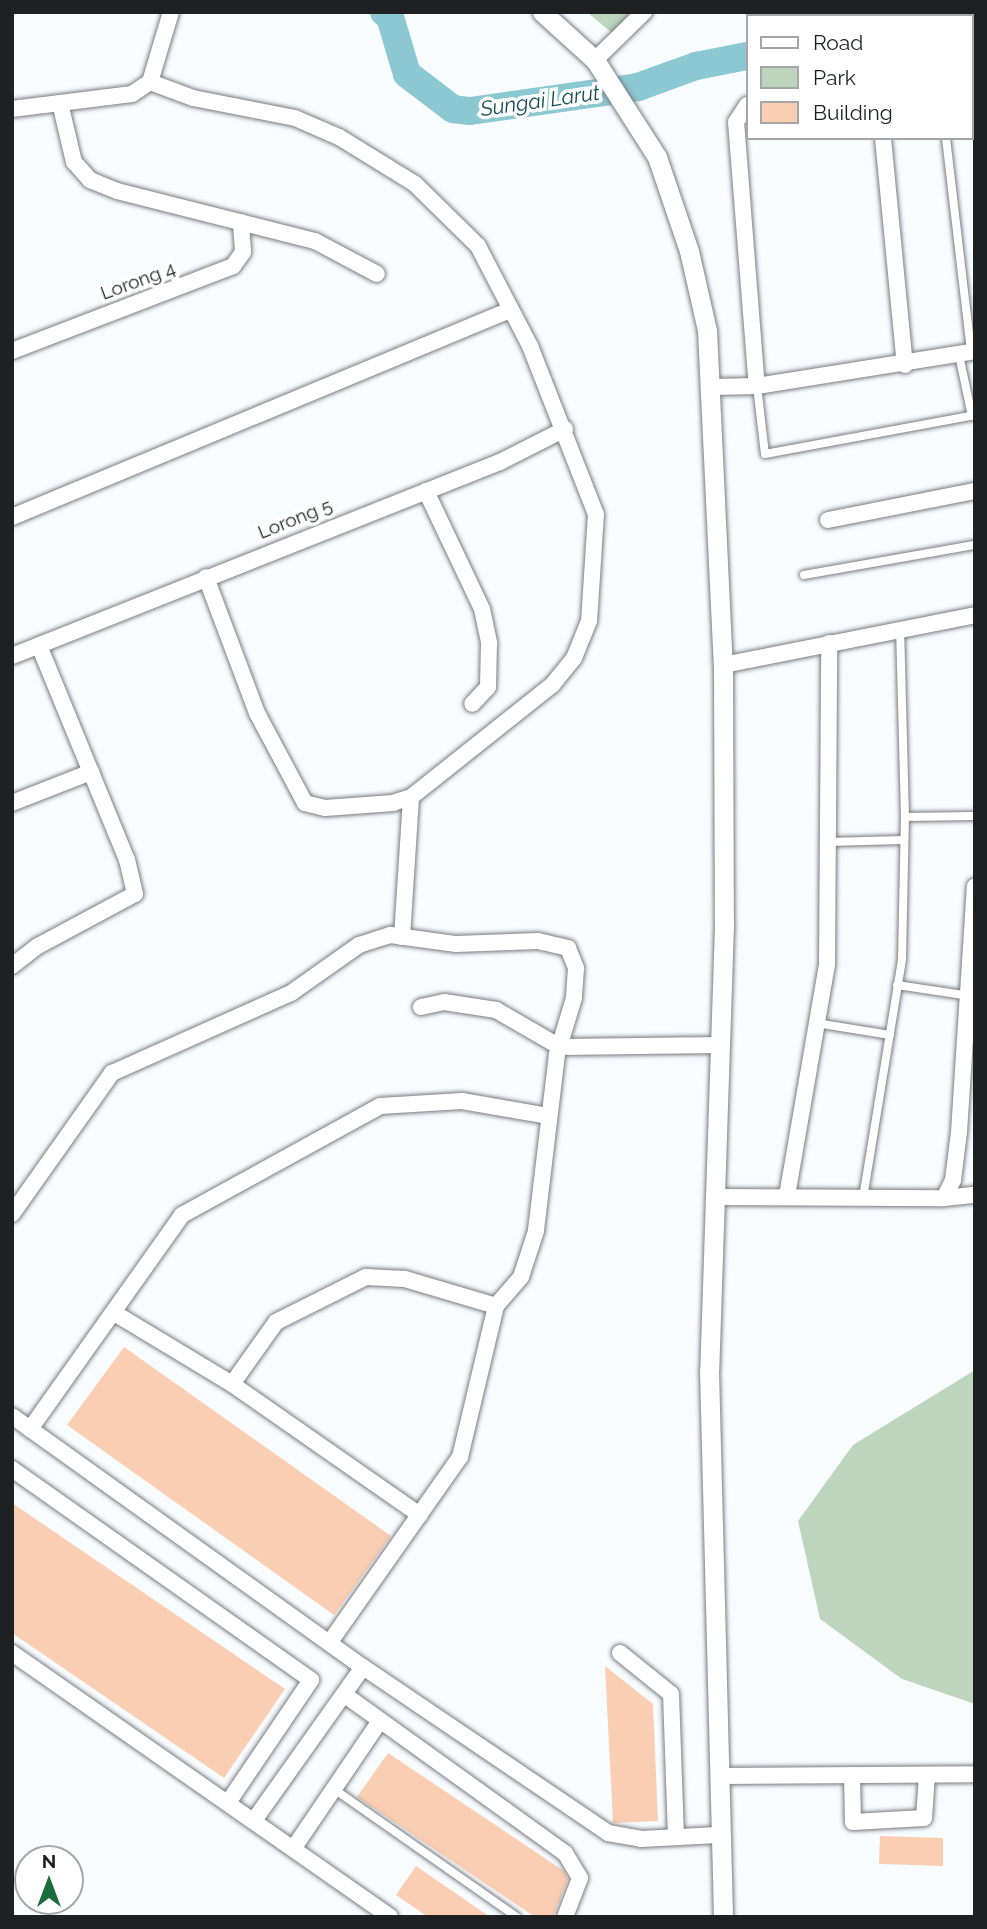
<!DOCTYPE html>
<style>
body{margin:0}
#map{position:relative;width:987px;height:1929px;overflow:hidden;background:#f9fcff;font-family:Raleway,sans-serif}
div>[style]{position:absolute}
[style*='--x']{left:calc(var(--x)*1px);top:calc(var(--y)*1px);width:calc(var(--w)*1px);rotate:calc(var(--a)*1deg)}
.green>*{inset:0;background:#bcd5bc}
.river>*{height:28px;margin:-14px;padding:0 14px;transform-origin:14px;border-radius:14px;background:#8cc8d1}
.building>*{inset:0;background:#faceb2}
.roads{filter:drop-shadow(0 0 2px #787c81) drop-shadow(0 0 2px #787c81)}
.service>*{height:8px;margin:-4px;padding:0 4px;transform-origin:4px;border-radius:4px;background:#fff}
.minor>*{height:16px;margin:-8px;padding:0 8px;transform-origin:8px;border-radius:8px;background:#fff}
.tertiary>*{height:19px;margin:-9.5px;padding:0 9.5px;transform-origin:9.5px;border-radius:9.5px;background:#fff}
span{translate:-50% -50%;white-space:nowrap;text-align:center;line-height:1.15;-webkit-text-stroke:7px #fff;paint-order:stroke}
.street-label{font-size:19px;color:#1e2021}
.water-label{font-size:21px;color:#164b52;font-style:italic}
.frame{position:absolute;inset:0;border:14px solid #1e2021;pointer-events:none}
.legend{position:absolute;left:746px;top:14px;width:228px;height:126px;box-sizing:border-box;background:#fff;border:2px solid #a5a6a6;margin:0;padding:9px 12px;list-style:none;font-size:21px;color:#1e2021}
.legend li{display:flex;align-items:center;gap:14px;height:35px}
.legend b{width:35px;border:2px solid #a5a6a6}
.north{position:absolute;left:14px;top:1845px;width:70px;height:70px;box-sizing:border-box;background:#fff;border:2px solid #a5a6a6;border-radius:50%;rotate:0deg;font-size:19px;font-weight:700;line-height:28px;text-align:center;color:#1e2021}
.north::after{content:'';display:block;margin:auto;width:24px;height:32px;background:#1c6c3c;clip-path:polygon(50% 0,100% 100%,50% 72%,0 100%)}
</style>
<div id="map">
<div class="green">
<i style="clip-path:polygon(587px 12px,631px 12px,612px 33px)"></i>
<i style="clip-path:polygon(975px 1370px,975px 1704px,902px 1679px,820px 1619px,798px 1521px,853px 1445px)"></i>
</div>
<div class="river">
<i style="--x:384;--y:12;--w:8;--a:40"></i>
<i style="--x:390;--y:17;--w:59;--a:73.4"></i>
<i style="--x:407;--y:74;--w:58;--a:37.3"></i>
<i style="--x:453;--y:109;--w:17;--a:7"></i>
<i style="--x:470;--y:111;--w:170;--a:-8.1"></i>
<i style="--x:638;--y:87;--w:62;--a:-19.9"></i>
<i style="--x:696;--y:66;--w:52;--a:-11.1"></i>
<i style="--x:971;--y:18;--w:4;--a:0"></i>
</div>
<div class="building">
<i style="clip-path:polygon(124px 1347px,391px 1536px,334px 1615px,67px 1425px)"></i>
<i style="clip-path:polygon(12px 1503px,285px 1689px,224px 1778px,12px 1633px)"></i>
<i style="clip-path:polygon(605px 1666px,653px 1704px,658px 1821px,613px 1823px)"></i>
<i style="clip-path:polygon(388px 1753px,564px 1871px,568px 1879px,553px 1917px,535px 1917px,357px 1797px)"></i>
<i style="clip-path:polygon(880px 1836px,943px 1838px,943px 1866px,879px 1864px)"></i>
<i style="clip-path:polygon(416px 1866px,490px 1917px,428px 1917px,396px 1895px)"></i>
</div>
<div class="roads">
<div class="service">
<i style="--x:946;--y:138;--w:215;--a:83.3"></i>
<i style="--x:959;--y:355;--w:62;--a:78"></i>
<i style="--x:757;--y:386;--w:68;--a:83.3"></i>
<i style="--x:765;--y:454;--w:214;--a:-10.5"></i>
<i style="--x:804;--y:575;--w:174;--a:-10"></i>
<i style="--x:905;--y:817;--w:70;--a:-0.8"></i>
<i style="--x:828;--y:842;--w:75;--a:-1.5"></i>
<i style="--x:897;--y:985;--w:74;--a:8.6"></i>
<i style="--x:816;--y:1023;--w:75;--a:9.2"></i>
<i style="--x:863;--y:1198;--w:242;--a:-80.7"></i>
<i style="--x:902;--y:959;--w:142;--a:-88.8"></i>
<i style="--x:905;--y:817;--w:187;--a:-91.5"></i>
<i style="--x:334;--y:1789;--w:223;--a:35"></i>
</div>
<div class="minor">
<i style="--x:595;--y:60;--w:69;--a:-44.4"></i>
<i style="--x:971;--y:80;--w:4;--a:14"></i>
<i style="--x:150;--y:82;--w:46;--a:20.4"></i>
<i style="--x:193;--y:98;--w:104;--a:11.1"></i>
<i style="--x:295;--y:118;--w:48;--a:23.4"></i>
<i style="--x:339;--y:137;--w:89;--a:31.7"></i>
<i style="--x:415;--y:184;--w:88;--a:44.5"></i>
<i style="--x:478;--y:246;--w:113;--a:62.5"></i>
<i style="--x:530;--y:346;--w:180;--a:68.6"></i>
<i style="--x:596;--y:514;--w:107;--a:93.7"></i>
<i style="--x:589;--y:621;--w:40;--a:112"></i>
<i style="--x:574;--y:658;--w:35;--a:129"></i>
<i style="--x:552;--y:685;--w:180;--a:141.5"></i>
<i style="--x:411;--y:797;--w:19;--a:162"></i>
<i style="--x:393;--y:803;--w:68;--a:175.8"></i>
<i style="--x:325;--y:808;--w:21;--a:-166"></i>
<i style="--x:305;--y:803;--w:102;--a:-118.1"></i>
<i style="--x:257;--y:713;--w:145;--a:-110.6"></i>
<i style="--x:60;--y:103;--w:61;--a:76.7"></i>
<i style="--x:74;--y:162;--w:24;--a:48"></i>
<i style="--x:90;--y:180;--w:29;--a:22"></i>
<i style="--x:117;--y:191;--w:204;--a:14.2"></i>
<i style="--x:315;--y:241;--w:70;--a:28"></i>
<i style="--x:747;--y:105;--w:20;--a:123"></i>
<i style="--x:736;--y:122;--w:265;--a:85.5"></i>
<i style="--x:12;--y:109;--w:121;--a:-7.1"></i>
<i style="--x:132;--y:94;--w:22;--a:-34"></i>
<i style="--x:150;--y:82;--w:73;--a:-73.3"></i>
<i style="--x:883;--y:138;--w:228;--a:84.5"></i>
<i style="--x:12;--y:351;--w:237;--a:-21"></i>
<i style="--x:233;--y:266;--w:17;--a:-54"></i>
<i style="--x:243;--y:252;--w:30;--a:-94"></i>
<i style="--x:712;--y:387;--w:45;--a:-1.3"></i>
<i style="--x:757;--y:386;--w:221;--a:-9.1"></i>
<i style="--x:426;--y:491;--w:131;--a:64.6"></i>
<i style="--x:482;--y:609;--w:35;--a:78"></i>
<i style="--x:489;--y:643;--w:44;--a:91.3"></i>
<i style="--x:488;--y:687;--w:23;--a:133"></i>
<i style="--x:12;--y:517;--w:539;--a:-22.57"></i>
<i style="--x:828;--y:520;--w:150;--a:-11.2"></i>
<i style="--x:12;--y:656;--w:525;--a:-21.68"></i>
<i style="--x:500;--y:462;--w:73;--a:-26.9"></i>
<i style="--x:723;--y:665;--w:257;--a:-11.2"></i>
<i style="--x:12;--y:803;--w:85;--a:-21.4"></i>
<i style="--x:402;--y:937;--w:140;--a:-86.3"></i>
<i style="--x:12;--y:966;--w:33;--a:-38"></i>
<i style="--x:38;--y:946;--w:110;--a:-28.2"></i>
<i style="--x:135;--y:894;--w:35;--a:-103"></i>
<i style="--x:127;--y:860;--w:232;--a:-112.3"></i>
<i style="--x:421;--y:1007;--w:24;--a:-12"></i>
<i style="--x:444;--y:1002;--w:53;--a:8.7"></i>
<i style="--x:496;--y:1010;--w:74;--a:30"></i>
<i style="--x:560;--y:1047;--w:160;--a:-0.7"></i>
<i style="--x:787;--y:1196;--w:235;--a:-80.2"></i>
<i style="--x:827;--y:964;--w:321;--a:-89.6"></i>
<i style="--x:717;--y:1197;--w:227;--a:0.3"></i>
<i style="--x:944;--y:1198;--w:20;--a:-63"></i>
<i style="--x:953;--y:1180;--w:48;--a:-82.9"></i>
<i style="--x:959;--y:1132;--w:246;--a:-86.3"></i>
<i style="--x:944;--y:1198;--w:31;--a:-6"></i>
<i style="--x:12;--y:1214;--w:173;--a:-54.7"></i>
<i style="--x:112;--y:1073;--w:196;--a:-24.1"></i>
<i style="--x:291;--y:993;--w:83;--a:-35.2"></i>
<i style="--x:359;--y:945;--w:33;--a:-18"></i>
<i style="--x:390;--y:935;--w:67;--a:7.8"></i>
<i style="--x:456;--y:944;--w:82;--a:-2.1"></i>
<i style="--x:538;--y:941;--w:31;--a:13"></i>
<i style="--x:568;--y:948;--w:22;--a:68"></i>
<i style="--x:576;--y:968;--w:30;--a:94"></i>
<i style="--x:574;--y:998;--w:59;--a:106.9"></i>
<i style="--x:557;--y:1054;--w:178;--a:96.8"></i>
<i style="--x:536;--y:1231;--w:48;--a:108.1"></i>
<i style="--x:521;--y:1277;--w:38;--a:131"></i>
<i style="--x:496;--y:1306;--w:155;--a:103.4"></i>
<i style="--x:460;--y:1457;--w:226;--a:125.1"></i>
<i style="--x:116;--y:1314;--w:135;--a:31.1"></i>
<i style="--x:232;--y:1384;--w:229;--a:34.9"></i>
<i style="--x:232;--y:1384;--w:76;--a:-54.6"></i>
<i style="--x:276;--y:1322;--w:101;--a:-26.6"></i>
<i style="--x:366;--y:1277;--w:39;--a:3"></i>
<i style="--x:405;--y:1279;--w:95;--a:16.5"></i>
<i style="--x:12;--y:1416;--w:432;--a:35.6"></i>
<i style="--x:363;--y:1667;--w:296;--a:34.1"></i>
<i style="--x:608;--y:1833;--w:34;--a:10"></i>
<i style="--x:641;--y:1839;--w:77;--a:-3"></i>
<i style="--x:30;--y:1429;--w:262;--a:-54.6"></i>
<i style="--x:182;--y:1215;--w:226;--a:-28.8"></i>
<i style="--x:380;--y:1106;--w:82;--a:-3.5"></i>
<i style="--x:462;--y:1101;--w:87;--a:9.9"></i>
<i style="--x:12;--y:1469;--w:366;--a:35.2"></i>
<i style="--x:311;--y:1680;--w:146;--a:124.1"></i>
<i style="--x:12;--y:1653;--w:461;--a:34.9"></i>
<i style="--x:620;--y:1653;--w:65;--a:38.8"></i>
<i style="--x:671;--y:1694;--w:143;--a:88"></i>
<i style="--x:345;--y:1695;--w:271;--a:35.7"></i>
<i style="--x:565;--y:1853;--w:29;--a:59"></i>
<i style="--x:580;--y:1878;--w:42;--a:111"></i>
<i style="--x:852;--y:1775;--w:47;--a:88.8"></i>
<i style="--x:853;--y:1822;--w:71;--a:-3.2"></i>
<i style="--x:924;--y:1818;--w:43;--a:-86"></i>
<i style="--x:719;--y:1776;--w:256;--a:-0.4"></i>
<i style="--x:255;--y:1819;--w:186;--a:-54.6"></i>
<i style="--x:295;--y:1846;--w:151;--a:-55.8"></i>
</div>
<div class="tertiary">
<i style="--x:542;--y:12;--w:72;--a:42.2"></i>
<i style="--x:595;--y:60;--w:115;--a:57.4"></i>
<i style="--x:657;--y:157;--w:99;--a:71.2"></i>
<i style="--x:689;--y:251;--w:81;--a:77.2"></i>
<i style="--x:707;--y:330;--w:335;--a:87.3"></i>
<i style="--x:723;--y:665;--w:260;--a:89.8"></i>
<i style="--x:724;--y:925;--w:445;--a:91.9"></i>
<i style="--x:709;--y:1370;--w:547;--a:88.53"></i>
</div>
</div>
<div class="street-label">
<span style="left:138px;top:281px;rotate:-20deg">Lorong 4</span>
<span style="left:295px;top:519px;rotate:-22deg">Lorong 5</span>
</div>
<div class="water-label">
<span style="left:540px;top:101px;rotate:-8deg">Sungai Larut</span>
</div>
<div class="frame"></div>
<ul class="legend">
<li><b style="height:9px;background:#fff"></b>Road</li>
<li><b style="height:19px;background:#bcd5bc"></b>Park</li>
<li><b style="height:19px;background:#faceb2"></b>Building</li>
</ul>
<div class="north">N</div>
</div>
